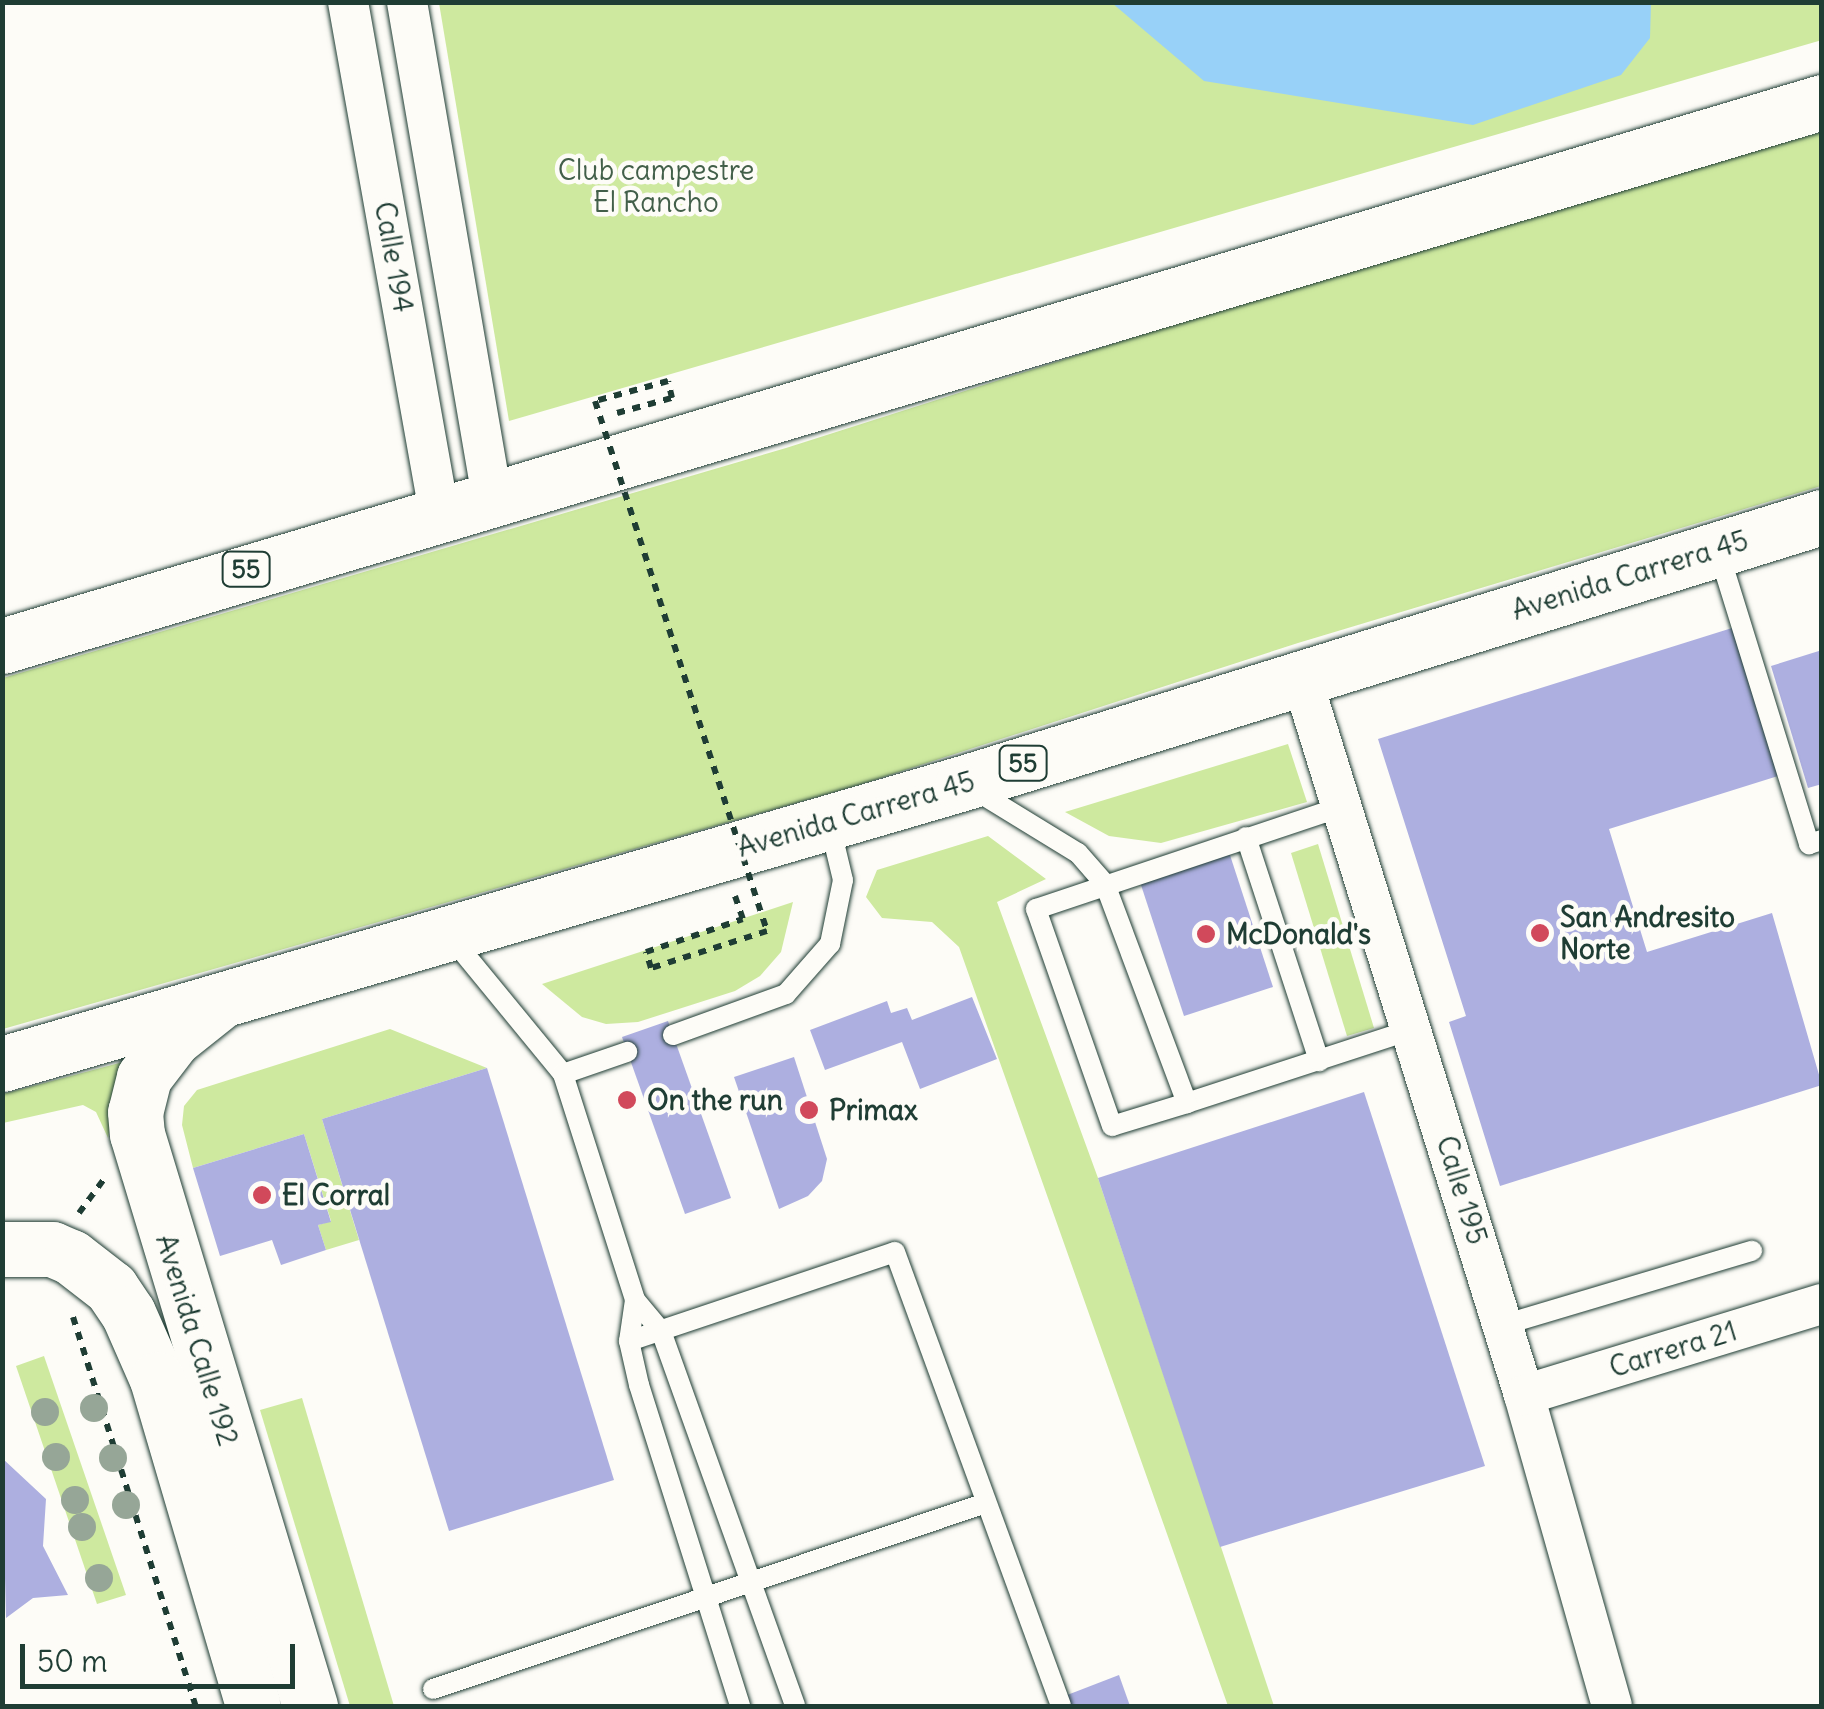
<!DOCTYPE html>
<style>
body{margin:0}
#map{position:relative;width:1824px;height:1709px;overflow:hidden;background:#fdfcf7;font-family:Delius,sans-serif}
div>[style]{position:absolute}
[style*='--x']{left:calc(var(--x)*1px);top:calc(var(--y)*1px);width:calc(var(--w)*1px);rotate:calc(var(--a)*1deg)}
.green>*{inset:0;background:#cee99f}
.water>*{inset:0;background:#98d1f8}
.building>*{inset:0;background:#adafe0}
.path>*{height:6px;margin-top:-3px;transform-origin:0;background:repeating-linear-gradient(90deg,#1f3d34 0 8px,transparent 0 16px)}
.roads{filter:drop-shadow(0 0 2px #1f3d34) drop-shadow(0 0 2px #1f3d34)}
.service>*{height:20px;margin:-10px;padding:0 10px;transform-origin:10px;border-radius:10px;background:#fdfcf7}
.minor>*{height:40px;margin:-20px;padding:0 20px;transform-origin:20px;border-radius:20px;background:#fdfcf7}
.secondary>*{height:55px;margin:-27.5px;padding:0 27.5px;transform-origin:27.5px;border-radius:27.5px;background:#fdfcf7}
.trunk>*{height:55px;margin:-27.5px;padding:0 27.5px;transform-origin:27.5px;border-radius:27.5px;background:#fdfcf7}
.path-bridge>*{height:6px;margin-top:-3px;transform-origin:0;background:repeating-linear-gradient(90deg,#1f3d34 0 8px,transparent 0 16px)}
.trees>*{width:28px;height:28px;margin:-14px;border-radius:50%;background:#96a697}
.dots>*{width:28px;height:28px;translate:-50% -50%;box-sizing:border-box;border:5px solid #fdfcf7;border-radius:50%}
span{translate:-50% -50%;white-space:nowrap;text-align:center;line-height:1.15;-webkit-text-stroke:9px #fdfcf7;paint-order:stroke}
.shield-label span{padding:2px 8px;background:#fdfcf7;border:2px solid;border-radius:8px;-webkit-text-stroke-width:0}
.shield-label{font-size:25px;color:#1f3d34;font-weight:700}
.park-label{font-size:28px;color:#425f49}
.street-label{font-size:28px;color:#1f3d34}
.poi-label{font-size:28px;color:#1f3d34;font-weight:700}
.left{translate:0 -50%;text-align:left}
.frame{position:absolute;inset:0;border:5px solid #1f3d34;pointer-events:none}
.scale{position:absolute;left:20px;top:1644px;width:275px;height:45px;box-sizing:border-box;border:5px solid #1f3d34;border-top:0;padding-left:12px;font-size:30px;line-height:35px;white-space:nowrap;color:#1f3d34;-webkit-text-stroke:8px #fdfcf7;paint-order:stroke}
</style>
<div id="map">
<div class="green">
<i style="clip-path:polygon(1821px 2px,1822px 40px,509px 421px,439px 3px)"></i>
<i style="clip-path:polygon(1821px 132px,1821px 486px,1298px 643px,859px 785px,3px 1029px,3px 678px,786px 448px,1344px 270px)"></i>
<i style="clip-path:polygon(1288px 744px,1307px 802px,1161px 843px,1109px 836px,1065px 812px)"></i>
<i style="clip-path:polygon(988px 836px,1046px 879px,997px 902px,1098px 1178px,1274px 1706px,1228px 1706px,959px 947px,932px 922px,882px 918px,866px 897px,877px 870px)"></i>
<i style="clip-path:polygon(1318px 844px,1374px 1028px,1347px 1036px,1291px 853px)"></i>
<i style="clip-path:polygon(793px 902px,781px 952px,760px 976px,735px 991px,638px 1022px,606px 1024px,582px 1017px,542px 984px)"></i>
<i style="clip-path:polygon(390px 1029px,487px 1068px,322px 1119px,359px 1240px,326px 1250px,318px 1225px,331px 1221px,304px 1134px,193px 1168px,182px 1125px,184px 1106px,197px 1090px)"></i>
<i style="clip-path:polygon(138px 1058px,114px 1104px,108px 1138px,96px 1112px,83px 1105px,3px 1123px,3px 1094px)"></i>
<i style="clip-path:polygon(44px 1356px,126px 1595px,97px 1604px,16px 1366px)"></i>
<i style="clip-path:polygon(302px 1398px,394px 1706px,350px 1706px,260px 1410px)"></i>
</div>
<div class="water">
<i style="clip-path:polygon(1112px 3px,1651px 2px,1651px 3px,1650px 38px,1621px 75px,1473px 125px,1204px 81px)"></i>
</div>
<div class="building">
<i style="clip-path:polygon(1732px 628px,1778px 776px,1609px 829px,1647px 952px,1772px 913px,1822px 1085px,1500px 1186px,1449px 1022px,1466px 1016px,1378px 739px)"></i>
<i style="clip-path:polygon(1822px 650px,1822px 784px,1808px 788px,1771px 666px)"></i>
<i style="clip-path:polygon(1229px 852px,1273px 987px,1184px 1016px,1140px 882px)"></i>
<i style="clip-path:polygon(972px 997px,997px 1059px,920px 1089px,902px 1042px,825px 1070px,810px 1030px,887px 1001px,891px 1013px,907px 1008px,912px 1020px)"></i>
<i style="clip-path:polygon(668px 1021px,731px 1198px,685px 1214px,622px 1037px)"></i>
<i style="clip-path:polygon(794px 1057px,827px 1159px,822px 1181px,808px 1196px,779px 1209px,734px 1077px)"></i>
<i style="clip-path:polygon(487px 1068px,614px 1480px,449px 1531px,322px 1119px)"></i>
<i style="clip-path:polygon(1364px 1092px,1485px 1466px,1220px 1547px,1098px 1178px)"></i>
<i style="clip-path:polygon(304px 1134px,331px 1222px,318px 1225px,326px 1250px,281px 1265px,272px 1240px,220px 1256px,193px 1168px)"></i>
<i style="clip-path:polygon(2px 1458px,46px 1499px,43px 1546px,68px 1595px,33px 1598px,6px 1618px)"></i>
<i style="clip-path:polygon(1119px 1675px,1130px 1706px,1066px 1706px,1062px 1697px)"></i>
</div>
<div class="path">
<i style="--x:735;--y:896;--w:24;--a:71"></i>
<i style="--x:79;--y:1213;--w:42;--a:-53.7"></i>
<i style="--x:73;--y:1317;--w:408;--a:72.5"></i>
</div>
<div class="roads">
<div class="service">
<i style="--x:1719;--y:553;--w:305;--a:72.8"></i>
<i style="--x:1809;--y:844;--w:14;--a:-17"></i>
<i style="--x:975;--y:790;--w:121;--a:31.5"></i>
<i style="--x:1078;--y:853;--w:41;--a:48.9"></i>
<i style="--x:1105;--y:884;--w:234;--a:69.5"></i>
<i style="--x:1187;--y:1103;--w:238;--a:-18.1"></i>
<i style="--x:1246;--y:837;--w:236;--a:71.9"></i>
<i style="--x:449;--y:935;--w:180;--a:50.6"></i>
<i style="--x:563;--y:1074;--w:237;--a:72.3"></i>
<i style="--x:635;--y:1300;--w:40;--a:50"></i>
<i style="--x:661;--y:1331;--w:398;--a:70.3"></i>
<i style="--x:673;--y:1035;--w:120;--a:-19.9"></i>
<i style="--x:786;--y:994;--w:67;--a:-48.7"></i>
<i style="--x:830;--y:944;--w:65;--a:-78.5"></i>
<i style="--x:843;--y:880;--w:56;--a:-103.5"></i>
<i style="--x:563;--y:1074;--w:68;--a:-19"></i>
<i style="--x:1187;--y:1103;--w:78;--a:163"></i>
<i style="--x:1112;--y:1126;--w:230;--a:-109.3"></i>
<i style="--x:1036;--y:909;--w:324;--a:-18.5"></i>
<i style="--x:635;--y:1300;--w:41;--a:98.3"></i>
<i style="--x:629;--y:1341;--w:45;--a:77.2"></i>
<i style="--x:639;--y:1385;--w:337;--a:72.5"></i>
<i style="--x:1503;--y:1325;--w:260;--a:-16.6"></i>
<i style="--x:629;--y:1341;--w:280;--a:-18.5"></i>
<i style="--x:895;--y:1252;--w:483;--a:69.9"></i>
<i style="--x:433;--y:1689;--w:583;--a:-18.59"></i>
</div>
<div class="minor">
<i style="--x:348;--y:2;--w:518;--a:79.88"></i>
<i style="--x:407;--y:2;--w:502;--a:80.26"></i>
<i style="--x:1301;--y:676;--w:753;--a:72.77"></i>
<i style="--x:1524;--y:1395;--w:323;--a:74.2"></i>
<i style="--x:1524;--y:1395;--w:312;--a:-17"></i>
</div>
<div class="secondary">
<i style="--x:222;--y:1000;--w:63;--a:141.5"></i>
<i style="--x:173;--y:1039;--w:48;--a:127.3"></i>
<i style="--x:144;--y:1077;--w:36;--a:104"></i>
<i style="--x:135;--y:1112;--w:22;--a:85"></i>
<i style="--x:137;--y:1134;--w:598;--a:73.17"></i>
<i style="--x:2;--y:1249;--w:50;--a:0"></i>
<i style="--x:52;--y:1249;--w:21;--a:23"></i>
<i style="--x:71;--y:1257;--w:51;--a:37.8"></i>
<i style="--x:111;--y:1288;--w:30;--a:56"></i>
<i style="--x:128;--y:1313;--w:72;--a:66.3"></i>
<i style="--x:157;--y:1379;--w:341;--a:73.6"></i>
</div>
<div class="trunk">
<i style="--x:2;--y:646;--w:1900;--a:-16.64"></i>
<i style="--x:2;--y:1064;--w:1001;--a:-16.3"></i>
<i style="--x:963;--y:783;--w:899;--a:-17.21"></i>
</div>
</div>
<div class="path-bridge">
<i style="--x:617;--y:413;--w:57;--a:-15.3"></i>
<i style="--x:672;--y:398;--w:17;--a:-103"></i>
<i style="--x:668;--y:381;--w:76;--a:164.7"></i>
<i style="--x:595;--y:401;--w:557;--a:72.02"></i>
<i style="--x:767;--y:931;--w:122;--a:162.3"></i>
<i style="--x:651;--y:968;--w:17;--a:-107"></i>
<i style="--x:646;--y:952;--w:102;--a:-18.8"></i>
</div>
<div class="trees">
<i style="left:94px;top:1408px"></i>
<i style="left:45px;top:1412px"></i>
<i style="left:56px;top:1457px"></i>
<i style="left:113px;top:1458px"></i>
<i style="left:75px;top:1500px"></i>
<i style="left:126px;top:1505px"></i>
<i style="left:82px;top:1527px"></i>
<i style="left:99px;top:1578px"></i>
</div>
<div class="dots">
<i style="left:1540px;top:933px;background:#d1495b"></i>
<i style="left:1206px;top:934px;background:#d1495b"></i>
<i style="left:627px;top:1100px;background:#d1495b"></i>
<i style="left:809px;top:1110px;background:#d1495b"></i>
<i style="left:262px;top:1195px;background:#d1495b"></i>
</div>
<div class="shield-label">
<span style="left:246px;top:569px">55</span>
<span style="left:1023px;top:763px">55</span>
</div>
<div class="park-label">
<span style="left:656px;top:186px">Club campestre<br>El Rancho</span>
</div>
<div class="street-label">
<span style="left:394px;top:257px;rotate:80deg">Calle 194</span>
<span style="left:1630px;top:575px;rotate:-17deg">Avenida Carrera 45</span>
<span style="left:856px;top:814px;rotate:-16deg">Avenida Carrera 45</span>
<span style="left:1462px;top:1190px;rotate:73deg">Calle 195</span>
<span style="left:197px;top:1340px;rotate:73deg">Avenida Calle 192</span>
<span style="left:1673px;top:1349px;rotate:-17deg">Carrera 21</span>
</div>
<div class="poi-label">
<span class="left" style="left:1560px;top:933px">San Andresito<br>Norte</span>
<span class="left" style="left:1226px;top:934px">McDonald's</span>
<span class="left" style="left:647px;top:1100px">On the run</span>
<span class="left" style="left:829px;top:1110px">Primax</span>
<span class="left" style="left:282px;top:1195px">El Corral</span>
</div>
<div class="frame"></div>
<div class="scale">50 m</div>
</div>
